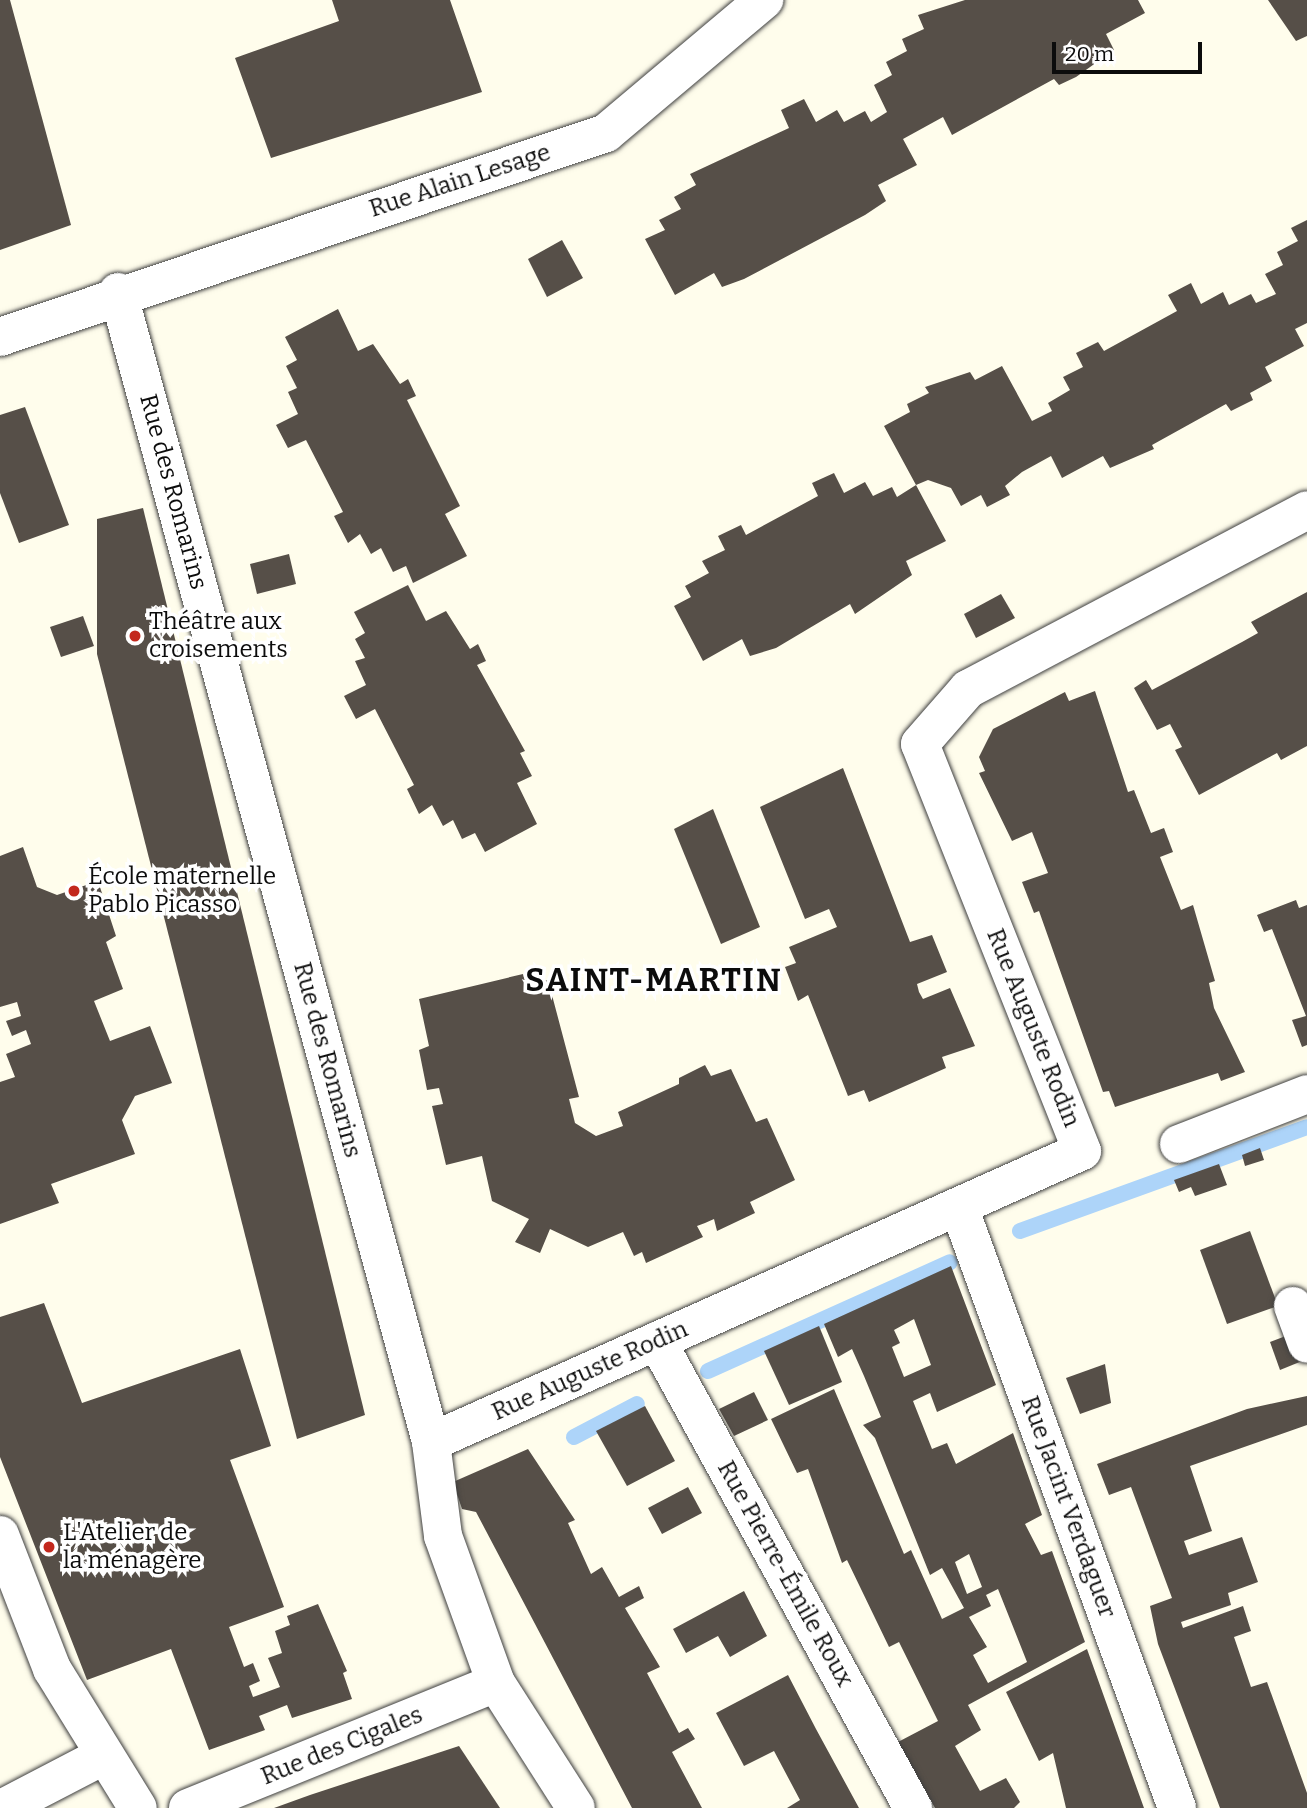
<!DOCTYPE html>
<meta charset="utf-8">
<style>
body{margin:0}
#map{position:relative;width:1307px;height:1808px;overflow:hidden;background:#fffdec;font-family:Bitter,serif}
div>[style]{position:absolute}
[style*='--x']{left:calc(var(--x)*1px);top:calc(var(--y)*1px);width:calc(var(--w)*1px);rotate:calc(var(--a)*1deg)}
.stream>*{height:16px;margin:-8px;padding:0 8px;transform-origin:8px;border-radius:8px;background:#add4f9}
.building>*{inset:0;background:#564f48}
.roads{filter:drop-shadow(0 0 2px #3f3f3f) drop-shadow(0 0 2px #3f3f3f)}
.street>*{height:38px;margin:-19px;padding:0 19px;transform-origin:19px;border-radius:19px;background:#fff}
.dots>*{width:19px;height:19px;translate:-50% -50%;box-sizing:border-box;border:4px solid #fff;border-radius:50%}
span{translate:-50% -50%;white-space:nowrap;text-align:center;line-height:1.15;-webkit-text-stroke:7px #fff;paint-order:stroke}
.street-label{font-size:24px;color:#0c0c0c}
.poi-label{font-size:24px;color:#0c0c0c}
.left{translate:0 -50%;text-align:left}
.district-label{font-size:32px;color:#0c0c0c;font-weight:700;letter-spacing:2px}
.scale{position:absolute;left:1052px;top:42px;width:150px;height:32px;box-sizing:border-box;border:4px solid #0c0c0c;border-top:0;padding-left:9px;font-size:21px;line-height:24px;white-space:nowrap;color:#0c0c0c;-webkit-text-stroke:5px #fff;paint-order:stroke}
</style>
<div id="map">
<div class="stream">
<i style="--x:1020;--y:1231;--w:305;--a:-19.9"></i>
<i style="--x:708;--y:1371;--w:265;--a:-24.2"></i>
<i style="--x:574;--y:1437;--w:71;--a:-27.6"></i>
</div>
<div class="building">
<i style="clip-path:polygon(0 0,10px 0,71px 225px,0 250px)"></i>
<i style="clip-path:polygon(332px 0,450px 0,482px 92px,271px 158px,235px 58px,339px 21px)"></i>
<i style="clip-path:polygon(965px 0,1138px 0,1145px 13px,1106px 34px,1114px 50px,1076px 77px,1059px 85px,1054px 79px,952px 135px,943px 117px,903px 139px,917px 165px,878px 185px,886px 201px,865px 215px,744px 279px,722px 287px,714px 273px,675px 295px,645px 239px,665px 230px,659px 220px,681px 209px,674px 197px,696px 185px,690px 174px,789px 128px,781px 110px,804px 99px,816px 122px,837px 110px,844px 122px,865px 111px,871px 122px,887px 112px,874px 85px,892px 75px,886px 62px,907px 51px,902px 39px,924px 29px,918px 15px)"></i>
<i style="clip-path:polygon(1268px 0,1307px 0,1307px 36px,1296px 41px)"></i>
<i style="clip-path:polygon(1307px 220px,1307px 323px,1295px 329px,1304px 346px,1265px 367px,1272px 381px,1250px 393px,1253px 400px,1231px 411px,1226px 404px,1152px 445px,1154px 449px,1110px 468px,1103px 456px,1062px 478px,1051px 456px,1022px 472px,1005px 486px,1010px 495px,987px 507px,981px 495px,961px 506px,951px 488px,928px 480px,916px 485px,884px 426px,910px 412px,907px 404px,929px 393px,925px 387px,970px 372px,975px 380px,1002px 366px,1032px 421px,1052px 411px,1048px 403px,1070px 390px,1063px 377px,1083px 367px,1076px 353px,1098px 342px,1104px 351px,1177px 311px,1168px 295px,1191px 283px,1201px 304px,1223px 292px,1229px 305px,1251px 294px,1256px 303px,1276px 294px,1265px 274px,1283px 265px,1277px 252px,1298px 241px,1291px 228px)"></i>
<i style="clip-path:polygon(562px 240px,583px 278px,547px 297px,528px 259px)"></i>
<i style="clip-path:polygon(338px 309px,358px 351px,373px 344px,400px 384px,408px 379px,416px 396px,407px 400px,460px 506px,445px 514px,467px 556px,413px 583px,406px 566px,393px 572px,381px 548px,371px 554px,360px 534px,348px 543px,334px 516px,343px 512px,306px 440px,288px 448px,276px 425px,298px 414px,288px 392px,297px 388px,286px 366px,297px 360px,285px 337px)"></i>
<i style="clip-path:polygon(25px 407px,69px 525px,19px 543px,0 493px,0 415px)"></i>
<i style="clip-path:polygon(834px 473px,844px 493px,865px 482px,873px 496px,892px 487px,897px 497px,916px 485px,946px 541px,906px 561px,912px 575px,855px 614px,850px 604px,776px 648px,750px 656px,742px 639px,703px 661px,674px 606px,691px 597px,685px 586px,709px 573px,702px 561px,725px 550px,718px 536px,741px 525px,746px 535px,818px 496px,812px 483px)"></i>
<i style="clip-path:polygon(143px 508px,365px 1415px,297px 1439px,97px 654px,97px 519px)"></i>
<i style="clip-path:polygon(289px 554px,296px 584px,257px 594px,250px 564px)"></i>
<i style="clip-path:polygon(408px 585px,426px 621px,446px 611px,470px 649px,478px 644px,486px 661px,477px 665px,525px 751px,520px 753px,532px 776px,517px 783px,537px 824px,485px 852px,475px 833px,462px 839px,453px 820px,443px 826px,432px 805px,419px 814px,407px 789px,414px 785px,375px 709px,356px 719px,344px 696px,366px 685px,355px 661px,365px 658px,355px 639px,365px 633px,354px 612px)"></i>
<i style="clip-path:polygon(1307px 592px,1307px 746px,1281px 760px,1277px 753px,1199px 795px,1175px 750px,1182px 747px,1170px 724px,1157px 730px,1134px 688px,1146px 680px,1152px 690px,1242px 642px,1258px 633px,1251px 622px)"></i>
<i style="clip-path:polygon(1001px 594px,1015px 618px,976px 638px,964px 614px)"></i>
<i style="clip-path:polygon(83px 616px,94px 646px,61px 657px,50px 627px)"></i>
<i style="clip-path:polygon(1095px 691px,1128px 792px,1134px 790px,1151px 833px,1164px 828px,1173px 852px,1160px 857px,1181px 910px,1193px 905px,1215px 981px,1209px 983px,1214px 1008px,1245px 1072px,1221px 1081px,1218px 1073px,1115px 1107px,1109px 1091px,1103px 1092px,1039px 911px,1034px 913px,1022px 882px,1048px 873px,1032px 832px,1012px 841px,979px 773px,985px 771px,979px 757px,993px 729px,1065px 692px,1069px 701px)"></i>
<i style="clip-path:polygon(843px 768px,910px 942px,932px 935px,947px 972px,917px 984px,919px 992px,923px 999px,950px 988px,975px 1046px,942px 1057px,946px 1068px,869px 1102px,864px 1090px,848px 1096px,808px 995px,798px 1001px,785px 967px,796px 963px,789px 947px,837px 927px,829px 909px,805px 919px,760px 807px)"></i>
<i style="clip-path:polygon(713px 809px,760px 927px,721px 944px,674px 829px)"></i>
<i style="clip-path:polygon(23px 847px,37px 887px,57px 895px,98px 881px,116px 936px,106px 942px,123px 989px,94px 1001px,110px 1041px,150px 1026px,172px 1083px,135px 1096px,122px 1120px,135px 1154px,51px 1184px,59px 1203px,0 1224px,0 1082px,15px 1077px,6px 1054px,31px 1044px,26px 1030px,12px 1036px,6px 1021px,21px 1016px,17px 1002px,0 1007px,0 856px)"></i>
<i style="clip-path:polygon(1296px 900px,1299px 908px,1307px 905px,1307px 1045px,1302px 1047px,1292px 1020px,1306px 1016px,1272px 929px,1264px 932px,1257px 915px)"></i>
<i style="clip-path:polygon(523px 974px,526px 985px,548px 980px,579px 1097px,569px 1099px,575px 1123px,596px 1136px,623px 1126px,618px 1112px,679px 1084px,679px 1078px,705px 1065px,711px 1076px,731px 1069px,756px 1122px,767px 1118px,795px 1180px,750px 1202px,755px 1213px,717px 1231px,714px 1219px,705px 1223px,697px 1226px,703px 1237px,646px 1263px,642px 1252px,634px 1256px,623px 1232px,588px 1247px,550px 1229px,540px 1253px,515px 1242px,529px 1219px,492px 1201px,482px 1156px,446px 1165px,432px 1106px,443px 1104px,439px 1088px,427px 1090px,419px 1050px,429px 1046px,419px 999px)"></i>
<i style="clip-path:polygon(1260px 1148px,1264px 1160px,1245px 1166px,1242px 1155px)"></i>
<i style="clip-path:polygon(1219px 1164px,1227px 1185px,1195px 1196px,1191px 1187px,1179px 1192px,1174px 1180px)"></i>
<i style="clip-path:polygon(1250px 1231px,1278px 1306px,1227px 1324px,1200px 1250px)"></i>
<i style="clip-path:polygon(evenodd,951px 1266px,996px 1385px,937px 1412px,930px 1393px,913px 1401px,932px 1449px,947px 1443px,956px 1464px,1013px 1433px,1042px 1515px,1025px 1524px,1041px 1555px,1052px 1551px,1085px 1642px,968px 1705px,981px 1730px,955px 1746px,980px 1791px,1006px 1778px,1020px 1802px,1014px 1808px,935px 1808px,898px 1742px,938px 1721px,899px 1642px,889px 1647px,847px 1560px,842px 1563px,808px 1469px,797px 1473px,771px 1419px,834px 1389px,904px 1554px,911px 1550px,942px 1619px,964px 1608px,942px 1568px,930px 1575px,875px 1438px,863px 1425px,881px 1417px,864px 1376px,852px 1349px,838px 1357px,824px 1324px,951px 1266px,914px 1319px,931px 1365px,904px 1377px,892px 1347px,900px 1343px,894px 1330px,914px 1319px,951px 1266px,969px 1554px,982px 1587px,967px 1594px,955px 1562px,969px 1554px,951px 1266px,998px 1589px,1027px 1662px,988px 1683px,973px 1655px,987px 1647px,969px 1617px,991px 1606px,986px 1595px,998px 1589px)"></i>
<i style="clip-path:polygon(44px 1303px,82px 1403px,240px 1349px,271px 1446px,230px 1460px,284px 1607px,229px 1627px,244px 1667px,253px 1663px,260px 1681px,249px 1686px,253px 1697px,280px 1687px,268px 1658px,282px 1653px,275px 1631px,290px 1625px,287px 1616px,318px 1604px,347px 1671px,343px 1673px,352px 1699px,292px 1718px,287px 1705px,259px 1716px,265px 1730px,209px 1750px,171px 1649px,87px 1680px,0 1457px,0 1317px)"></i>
<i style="clip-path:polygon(819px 1326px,842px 1382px,789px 1405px,764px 1351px)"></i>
<i style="clip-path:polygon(1291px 1334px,1307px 1359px,1280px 1370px,1270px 1342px)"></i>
<i style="clip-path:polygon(1105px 1364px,1111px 1403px,1080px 1414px,1066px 1378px)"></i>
<i style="clip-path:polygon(754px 1392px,768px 1420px,734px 1436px,719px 1409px)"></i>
<i style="clip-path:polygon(1307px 1396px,1307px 1425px,1190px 1466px,1212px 1531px,1184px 1541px,1189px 1555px,1242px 1537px,1258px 1582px,1228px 1593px,1231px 1605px,1181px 1622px,1183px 1628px,1243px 1606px,1251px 1631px,1234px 1637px,1251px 1687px,1267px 1682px,1307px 1793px,1307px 1808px,1220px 1808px,1158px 1644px,1150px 1606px,1172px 1598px,1131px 1487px,1109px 1495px,1097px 1464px,1247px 1409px)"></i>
<i style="clip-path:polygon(645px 1406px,675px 1461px,627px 1486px,596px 1431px)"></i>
<i style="clip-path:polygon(528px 1449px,575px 1520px,568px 1523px,591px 1574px,602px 1567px,619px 1597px,639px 1586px,644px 1598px,625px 1608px,660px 1667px,647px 1673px,679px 1733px,688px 1728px,695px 1739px,672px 1752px,702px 1808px,632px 1808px,476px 1512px,462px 1509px,453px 1482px)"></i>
<i style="clip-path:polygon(688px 1487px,702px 1513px,662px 1534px,648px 1508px)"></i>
<i style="clip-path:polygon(744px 1591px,767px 1636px,730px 1657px,718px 1636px,686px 1653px,673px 1629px)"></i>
<i style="clip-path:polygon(1087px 1649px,1131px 1772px,1144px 1808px,1066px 1808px,1053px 1753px,1039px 1761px,1006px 1692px)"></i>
<i style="clip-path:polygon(788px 1675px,816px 1729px,859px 1808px,787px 1808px,800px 1800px,774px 1751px,744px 1766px,716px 1713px)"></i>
<i style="clip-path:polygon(459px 1746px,500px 1808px,274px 1808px,310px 1795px)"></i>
</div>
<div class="roads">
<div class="street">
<i style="--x:118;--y:292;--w:1192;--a:74.77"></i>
<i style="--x:431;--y:1442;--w:95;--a:82.7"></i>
<i style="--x:443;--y:1536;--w:156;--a:70.2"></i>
<i style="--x:496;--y:1683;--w:148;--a:57.4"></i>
<i style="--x:0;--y:337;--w:639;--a:-18.6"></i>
<i style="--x:606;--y:133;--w:207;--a:-40.1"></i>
<i style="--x:1179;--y:1144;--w:137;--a:-21.3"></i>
<i style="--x:959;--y:1207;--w:639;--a:70.06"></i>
<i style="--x:1293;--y:1306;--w:40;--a:69.8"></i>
<i style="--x:657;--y:1341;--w:533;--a:61.27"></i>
<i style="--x:431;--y:1442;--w:713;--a:-24.08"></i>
<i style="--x:1082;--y:1151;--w:438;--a:-111.7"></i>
<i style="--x:920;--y:744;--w:73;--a:-48.9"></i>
<i style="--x:968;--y:689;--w:383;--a:-27.8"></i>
<i style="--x:0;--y:1535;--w:144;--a:68.8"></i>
<i style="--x:52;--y:1669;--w:163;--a:58.3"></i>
<i style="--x:3;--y:1808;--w:113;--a:-27.5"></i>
<i style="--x:188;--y:1808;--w:332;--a:-22.1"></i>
</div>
</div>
<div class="dots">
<i style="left:135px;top:636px;background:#c3281d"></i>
<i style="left:74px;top:891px;background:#c3281d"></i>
<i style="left:49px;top:1547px;background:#c3281d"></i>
</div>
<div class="street-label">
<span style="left:460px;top:181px;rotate:-18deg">Rue Alain Lesage</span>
<span style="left:173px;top:492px;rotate:75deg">Rue des Romarins</span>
<span style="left:1033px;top:1028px;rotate:68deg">Rue Auguste Rodin</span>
<span style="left:327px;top:1060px;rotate:75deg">Rue des Romarins</span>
<span style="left:590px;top:1371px;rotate:-24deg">Rue Auguste Rodin</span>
<span style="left:1068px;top:1507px;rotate:70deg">Rue Jacint Verdaguer</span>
<span style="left:785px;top:1574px;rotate:61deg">Rue Pierre-Émile Roux</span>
<span style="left:342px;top:1746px;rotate:-22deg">Rue des Cigales</span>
</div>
<div class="poi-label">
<span class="left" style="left:149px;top:636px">Théâtre aux<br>croisements</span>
<span class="left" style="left:88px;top:891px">École maternelle<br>Pablo Picasso</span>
<span class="left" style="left:63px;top:1547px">L'Atelier de<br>la ménagère</span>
</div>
<div class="district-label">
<span style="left:654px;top:980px">SAINT-MARTIN</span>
</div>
<div class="scale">20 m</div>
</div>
